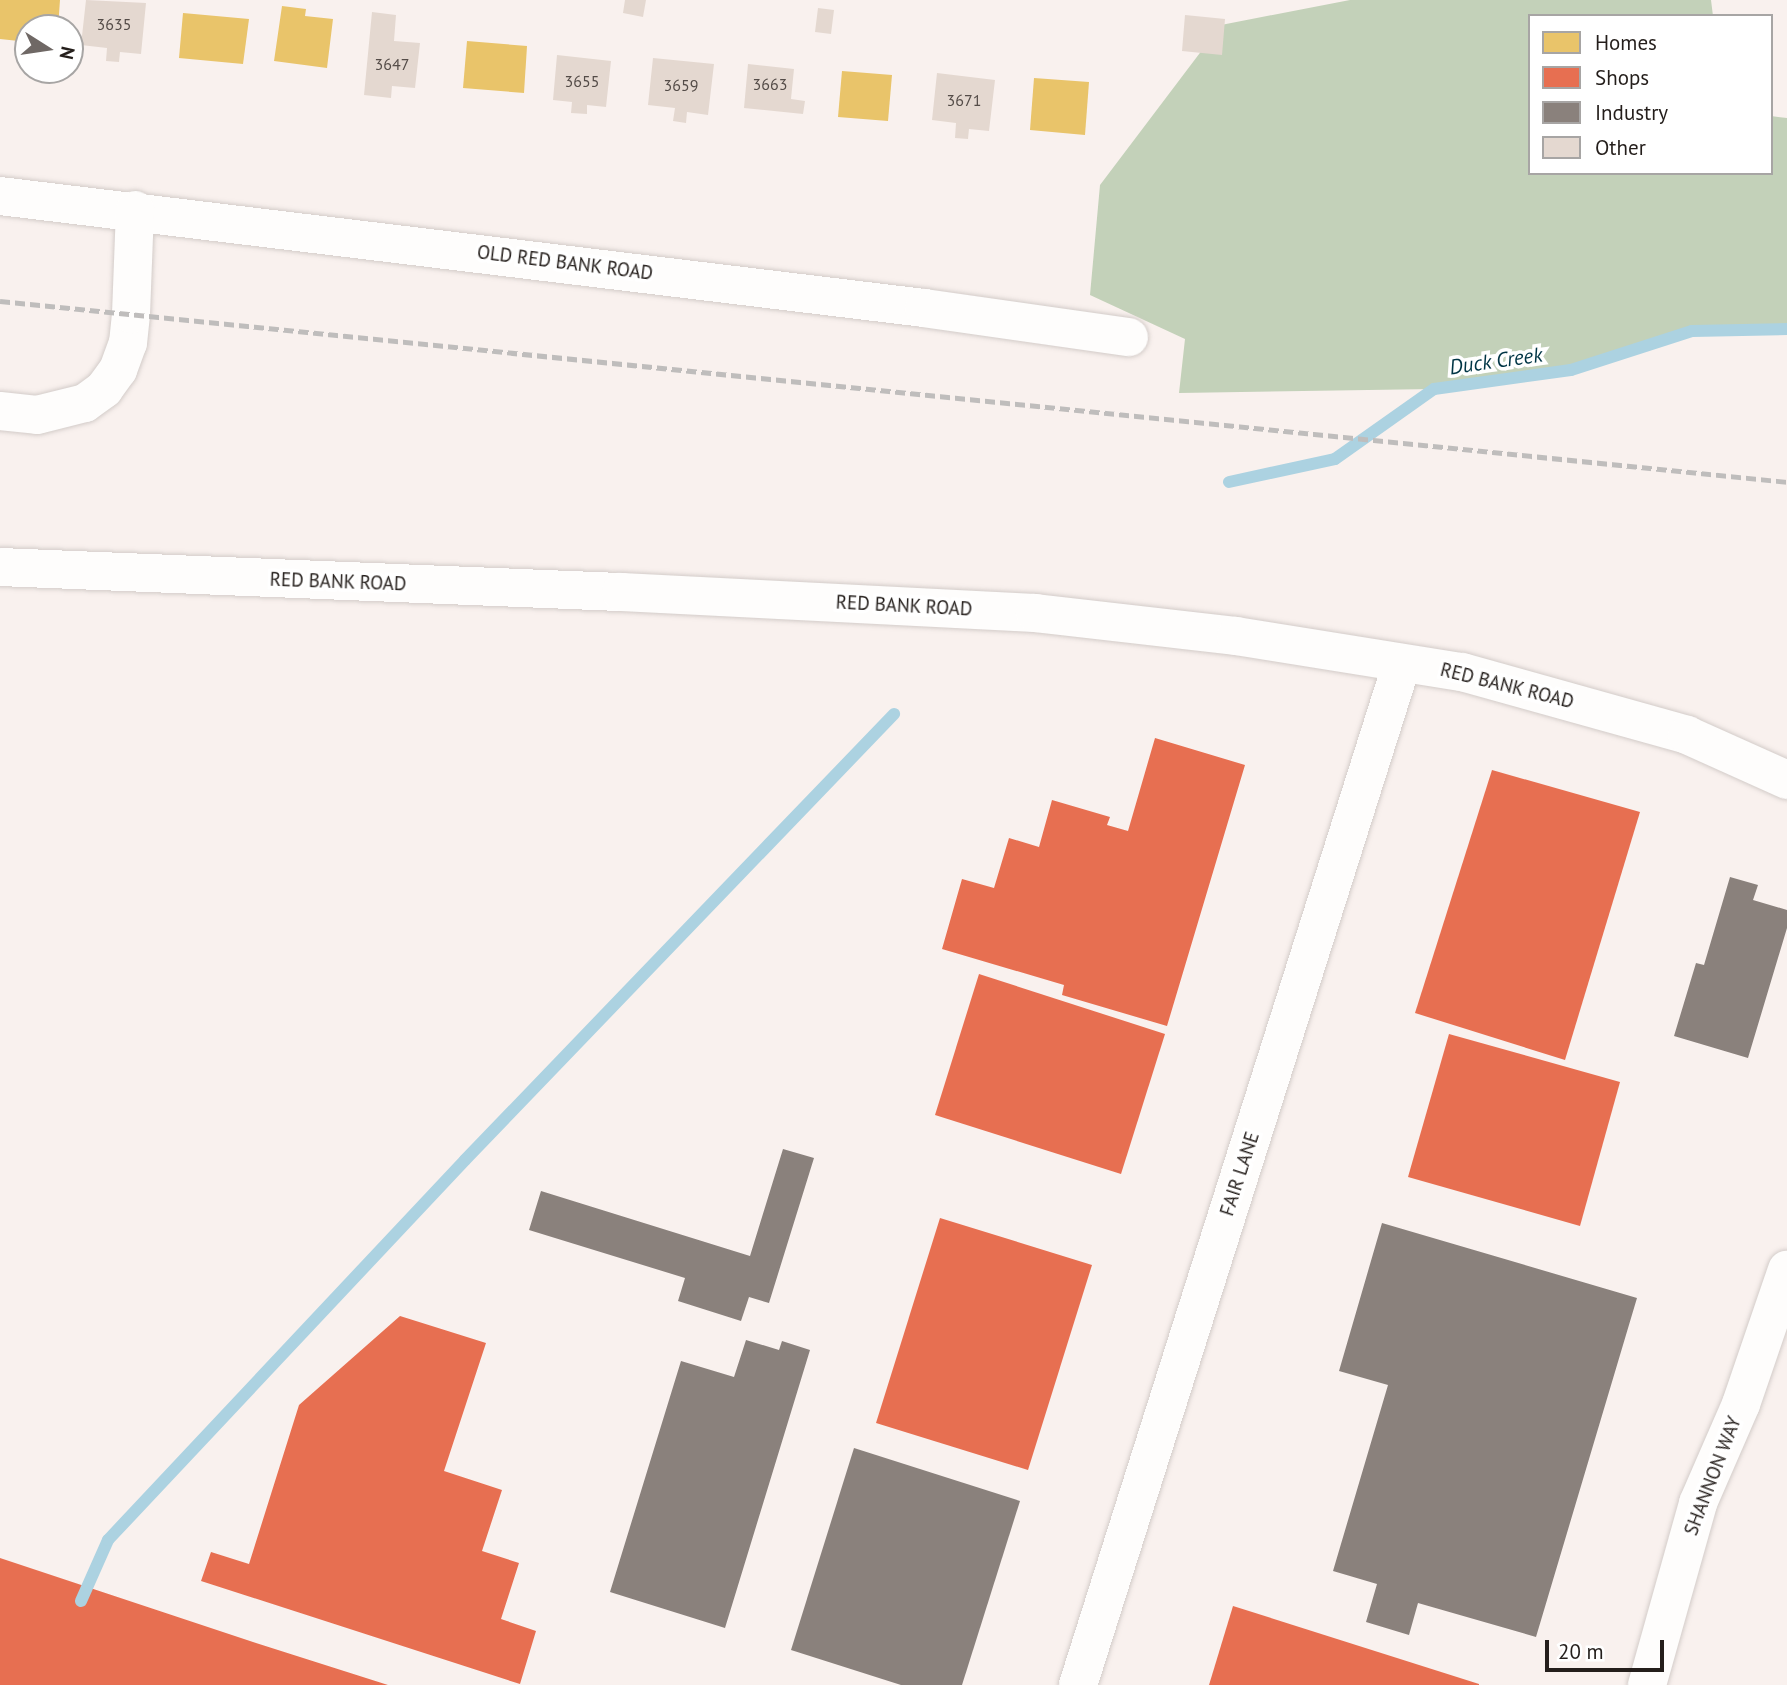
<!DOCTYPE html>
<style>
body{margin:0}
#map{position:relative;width:1787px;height:1685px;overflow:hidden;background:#f9f1ee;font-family:"PT Sans",sans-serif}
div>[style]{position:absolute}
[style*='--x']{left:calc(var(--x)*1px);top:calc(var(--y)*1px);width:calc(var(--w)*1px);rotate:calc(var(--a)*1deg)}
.forest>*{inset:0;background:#c3d1b9}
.homes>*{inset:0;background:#e9c46a}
.shops>*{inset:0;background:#e76f51}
.industry>*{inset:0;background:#8a817c}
.stream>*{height:12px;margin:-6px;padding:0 6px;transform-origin:6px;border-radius:6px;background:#acd2e1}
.building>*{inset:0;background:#e4d8d0}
.roads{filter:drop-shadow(0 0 2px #d3ccc9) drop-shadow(0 0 2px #d3ccc9)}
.minor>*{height:38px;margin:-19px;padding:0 19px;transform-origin:19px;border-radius:19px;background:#fefdfc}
.highway>*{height:38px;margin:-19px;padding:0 19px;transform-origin:19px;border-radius:19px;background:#fefdfc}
.rail>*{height:5px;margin-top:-2.5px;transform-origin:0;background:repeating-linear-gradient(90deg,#bfbdbc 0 10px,transparent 0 15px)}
span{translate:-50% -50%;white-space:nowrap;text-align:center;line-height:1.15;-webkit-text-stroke:7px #fff;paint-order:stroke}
.number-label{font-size:16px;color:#544c48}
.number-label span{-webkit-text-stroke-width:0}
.street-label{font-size:19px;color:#241e1b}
.water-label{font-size:21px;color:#003545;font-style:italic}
.legend{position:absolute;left:1528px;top:14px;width:245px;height:161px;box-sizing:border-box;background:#fff;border:2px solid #a7a5a4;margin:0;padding:9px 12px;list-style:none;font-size:21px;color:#241e1b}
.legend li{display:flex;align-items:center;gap:14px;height:35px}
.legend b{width:35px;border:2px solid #a7a5a4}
.north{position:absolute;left:14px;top:14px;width:70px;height:70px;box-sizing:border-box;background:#fff;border:2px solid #a7a5a4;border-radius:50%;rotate:102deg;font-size:19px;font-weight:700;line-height:28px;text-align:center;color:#241e1b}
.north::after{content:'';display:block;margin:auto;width:24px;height:32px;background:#6f6865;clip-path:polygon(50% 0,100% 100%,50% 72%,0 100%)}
.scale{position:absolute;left:1545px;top:1640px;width:119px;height:32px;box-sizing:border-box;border:4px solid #241e1b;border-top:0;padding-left:9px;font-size:21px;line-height:24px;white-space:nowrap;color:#241e1b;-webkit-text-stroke:5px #fff;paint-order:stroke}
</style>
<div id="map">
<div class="forest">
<i style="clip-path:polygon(1350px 0,1711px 0,1713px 16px,1530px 16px,1530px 173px,1771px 173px,1771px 116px,1787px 118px,1787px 329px,1692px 331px,1571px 370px,1434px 389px,1179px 393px,1185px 339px,1090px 295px,1100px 185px,1221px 25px)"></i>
</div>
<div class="homes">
<i style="clip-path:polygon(0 0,60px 0,58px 28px,28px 28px,28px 42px,0 39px)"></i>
<i style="clip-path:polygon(282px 6px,306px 9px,305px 16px,333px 19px,327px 68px,274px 61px)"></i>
<i style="clip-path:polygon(183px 13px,249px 19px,243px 64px,179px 58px)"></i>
<i style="clip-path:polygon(467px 41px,527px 46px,524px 93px,463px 88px)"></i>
<i style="clip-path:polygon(842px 71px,892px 75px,888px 121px,838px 117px)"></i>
<i style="clip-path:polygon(1034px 78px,1089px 82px,1085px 135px,1030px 130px)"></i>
</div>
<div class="shops">
<i style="clip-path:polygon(1155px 738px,1245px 765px,1167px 1026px,1062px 995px,1064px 985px,942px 949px,962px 879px,994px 888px,1009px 838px,1039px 847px,1052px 800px,1110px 817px,1107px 825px,1128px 831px)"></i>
<i style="clip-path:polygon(1492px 770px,1640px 812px,1565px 1060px,1415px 1013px)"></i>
<i style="clip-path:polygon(979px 974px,1165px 1034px,1121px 1174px,935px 1115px)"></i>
<i style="clip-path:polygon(1449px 1034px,1620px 1082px,1580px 1226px,1408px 1177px)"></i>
<i style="clip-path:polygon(940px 1218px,1092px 1265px,1028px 1470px,876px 1423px)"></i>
<i style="clip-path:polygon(400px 1316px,486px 1343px,444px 1471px,502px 1490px,482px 1551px,519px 1563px,501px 1619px,536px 1631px,520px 1684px,201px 1581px,211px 1552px,249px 1564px,299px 1405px)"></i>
<i style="clip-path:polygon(0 1558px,256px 1643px,388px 1685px,0 1685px)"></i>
<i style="clip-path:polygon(1233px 1606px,1479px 1684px,1479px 1685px,1209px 1685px)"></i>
</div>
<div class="industry">
<i style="clip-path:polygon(1730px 877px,1758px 885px,1753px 900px,1787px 910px,1787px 928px,1748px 1058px,1674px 1036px,1696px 963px,1704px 965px)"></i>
<i style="clip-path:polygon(783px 1149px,814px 1158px,769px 1303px,749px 1297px,741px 1321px,678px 1301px,685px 1278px,529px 1230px,541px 1191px,750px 1256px)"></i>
<i style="clip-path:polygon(1382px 1223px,1637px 1298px,1536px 1637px,1418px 1603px,1409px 1635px,1366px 1622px,1377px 1584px,1333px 1571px,1388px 1385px,1339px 1371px)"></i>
<i style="clip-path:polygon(746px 1340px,779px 1350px,782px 1341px,810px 1350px,725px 1628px,610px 1592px,681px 1361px,734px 1377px)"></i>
<i style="clip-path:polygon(854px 1448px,1020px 1501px,962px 1685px,901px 1685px,791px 1650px)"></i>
</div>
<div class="stream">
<i style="--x:1229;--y:482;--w:108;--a:-12.2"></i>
<i style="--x:1335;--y:459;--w:121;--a:-35.3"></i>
<i style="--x:1434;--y:389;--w:138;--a:-7.9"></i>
<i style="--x:1571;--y:370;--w:127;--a:-17.9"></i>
<i style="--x:1692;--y:331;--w:95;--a:-1.2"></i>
<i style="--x:81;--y:1601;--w:67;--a:-66.1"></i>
<i style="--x:108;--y:1540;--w:521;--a:-46.79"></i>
<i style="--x:465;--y:1160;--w:619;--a:-46.11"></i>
</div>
<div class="building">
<i style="clip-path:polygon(86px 0,146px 3px,141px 54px,120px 52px,119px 62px,106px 61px,107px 48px,81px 45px)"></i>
<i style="clip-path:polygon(625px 0,646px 0,643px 17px,623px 13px)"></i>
<i style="clip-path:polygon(818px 8px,834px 10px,831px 34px,815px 32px)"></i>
<i style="clip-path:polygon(372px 12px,396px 15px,394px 41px,420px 43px,415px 88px,392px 86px,391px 98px,364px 95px)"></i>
<i style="clip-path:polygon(1185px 15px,1225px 19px,1222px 55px,1182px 51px)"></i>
<i style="clip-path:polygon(557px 55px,611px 61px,606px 107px,587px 105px,587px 114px,571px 113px,572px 102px,553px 100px)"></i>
<i style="clip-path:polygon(653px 58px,714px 64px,708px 115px,687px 112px,686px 123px,673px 121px,675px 108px,648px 105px)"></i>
<i style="clip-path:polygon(748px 64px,794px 69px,791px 99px,805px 101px,803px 114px,744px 108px)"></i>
<i style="clip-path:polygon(937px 73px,995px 80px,989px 131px,969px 129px,968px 139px,955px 138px,956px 123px,932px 120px)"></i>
</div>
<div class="roads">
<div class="minor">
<i style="--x:0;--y:196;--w:931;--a:6.91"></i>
<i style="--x:924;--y:308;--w:207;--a:8.1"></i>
<i style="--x:0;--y:411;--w:37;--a:6"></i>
<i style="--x:37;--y:415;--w:49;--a:-14"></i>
<i style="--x:85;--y:403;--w:24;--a:-36"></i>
<i style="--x:104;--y:389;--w:24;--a:-54"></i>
<i style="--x:118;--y:370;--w:29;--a:-70"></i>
<i style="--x:128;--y:343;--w:29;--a:-84"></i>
<i style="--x:131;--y:314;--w:104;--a:-87.8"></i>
<i style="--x:1078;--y:1685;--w:1072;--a:-72.41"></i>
<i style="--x:1647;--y:1685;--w:189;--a:-74.3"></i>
<i style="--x:1698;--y:1503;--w:108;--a:-66.5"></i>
<i style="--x:1741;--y:1404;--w:142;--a:-71.1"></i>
</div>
<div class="highway">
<i style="--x:0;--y:567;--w:622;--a:2.31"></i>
<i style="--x:621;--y:592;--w:415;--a:2.9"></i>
<i style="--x:1035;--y:613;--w:202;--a:6.5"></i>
<i style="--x:1236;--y:636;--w:229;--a:9.1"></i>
<i style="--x:1462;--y:672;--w:234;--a:15.6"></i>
<i style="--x:1687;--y:735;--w:110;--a:24.2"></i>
</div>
</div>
<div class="rail">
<i style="--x:0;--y:301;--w:1796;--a:5.78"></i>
</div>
<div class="number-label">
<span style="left:114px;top:24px">3635</span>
<span style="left:392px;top:64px">3647</span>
<span style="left:582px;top:81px">3655</span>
<span style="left:770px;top:84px">3663</span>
<span style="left:681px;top:85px">3659</span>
<span style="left:964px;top:100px">3671</span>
</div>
<div class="street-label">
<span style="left:565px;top:263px;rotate:7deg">OLD RED BANK ROAD</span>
<span style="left:338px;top:582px;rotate:2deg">RED BANK ROAD</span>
<span style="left:904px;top:606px;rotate:3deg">RED BANK ROAD</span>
<span style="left:1507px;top:686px;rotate:14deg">RED BANK ROAD</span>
<span style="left:1240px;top:1174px;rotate:-72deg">FAIR LANE</span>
<span style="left:1713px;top:1476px;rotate:-69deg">SHANNON WAY</span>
</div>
<div class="water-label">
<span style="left:1496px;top:361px;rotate:-8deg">Duck Creek</span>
</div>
<ul class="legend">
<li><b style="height:19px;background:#e9c46a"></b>Homes</li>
<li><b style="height:19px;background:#e76f51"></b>Shops</li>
<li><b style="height:19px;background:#8a817c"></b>Industry</li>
<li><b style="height:19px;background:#e4d8d0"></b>Other</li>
</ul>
<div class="north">N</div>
<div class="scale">20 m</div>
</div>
